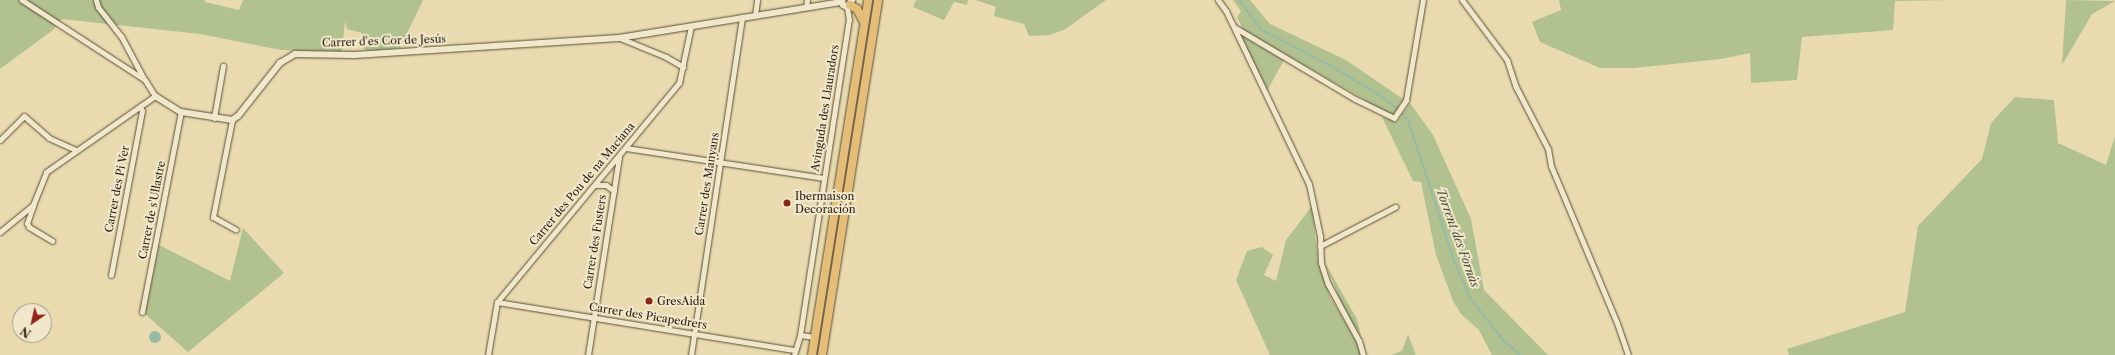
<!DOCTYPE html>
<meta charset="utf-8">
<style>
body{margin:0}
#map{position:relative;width:2115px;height:355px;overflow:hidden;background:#e9dbaf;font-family:"Libre Caslon Text",serif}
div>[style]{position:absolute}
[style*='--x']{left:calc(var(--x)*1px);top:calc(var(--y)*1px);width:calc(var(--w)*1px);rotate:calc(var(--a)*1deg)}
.green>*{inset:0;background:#b1c18f}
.water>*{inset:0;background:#98bba8}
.round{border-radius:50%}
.stream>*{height:2px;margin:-1px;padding:0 1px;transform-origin:1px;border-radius:1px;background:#98bba8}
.roads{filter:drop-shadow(0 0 1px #5a4d38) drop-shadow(0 0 1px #5a4d38)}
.minor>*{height:5px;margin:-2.5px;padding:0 2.5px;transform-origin:2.5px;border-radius:2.5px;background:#f1e8cb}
.tertiary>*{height:6px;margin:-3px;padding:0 3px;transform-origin:3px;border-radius:3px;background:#f1e8cb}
.primary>*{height:8px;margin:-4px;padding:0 4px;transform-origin:4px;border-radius:4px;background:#e4be78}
.dots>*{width:11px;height:11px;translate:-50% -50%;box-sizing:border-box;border:2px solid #f1e8cb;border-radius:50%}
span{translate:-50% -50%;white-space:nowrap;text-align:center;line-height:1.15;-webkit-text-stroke:4px #f1e8cb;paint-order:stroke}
.street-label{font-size:11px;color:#2b1e10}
.poi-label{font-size:11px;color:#2b1e10}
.left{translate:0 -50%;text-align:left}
.water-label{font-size:12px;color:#4c4d3e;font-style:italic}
.north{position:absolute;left:12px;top:303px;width:40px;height:40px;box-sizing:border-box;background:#f1e8cb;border:1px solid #a29780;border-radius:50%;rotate:214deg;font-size:11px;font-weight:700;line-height:16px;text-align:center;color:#2b1e10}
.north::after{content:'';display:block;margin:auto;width:14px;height:18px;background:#8f2418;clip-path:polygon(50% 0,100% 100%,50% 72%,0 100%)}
</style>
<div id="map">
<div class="green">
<i style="clip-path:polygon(0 0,205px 0,205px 2px,239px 10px,243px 0,423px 0,400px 48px,367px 51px,362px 47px,362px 33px,347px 29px,345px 21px,342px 52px,281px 50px,200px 34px,62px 19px,53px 30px,0 69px)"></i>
<i style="clip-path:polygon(916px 0,968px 0,967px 5px,954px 2px,944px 20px,913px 7px)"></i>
<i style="clip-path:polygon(976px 0,1106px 0,1064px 30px,1049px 35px,1029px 36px,1024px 24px,994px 16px,996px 7px)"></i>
<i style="clip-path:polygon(1233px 0,1250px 0,1270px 24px,1346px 60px,1403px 99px,1393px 116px,1244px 31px,1237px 17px,1241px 11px)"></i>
<i style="clip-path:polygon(1559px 0,1953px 0,1895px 1px,1893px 30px,1802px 37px,1797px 80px,1751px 83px,1750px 53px,1721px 59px,1634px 68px,1600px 68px,1540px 42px,1532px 22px,1561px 10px)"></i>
<i style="clip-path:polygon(2066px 0,2115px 1px,2092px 14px,2062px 65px)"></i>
<i style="clip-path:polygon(1240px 35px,1284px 60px,1267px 91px)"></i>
<i style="clip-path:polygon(2015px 97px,2054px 100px,2058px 143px,2106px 165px,2115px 136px,2115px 355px,1789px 355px,1787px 349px,1905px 312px,1918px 226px,1982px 159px,1991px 123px)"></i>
<i style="clip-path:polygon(1410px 103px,1433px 135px,1471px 219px,1484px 290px,1548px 355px,1492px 355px,1479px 330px,1461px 314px,1453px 301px,1436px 255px,1421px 182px,1413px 181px,1382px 117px,1397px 122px)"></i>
<i style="clip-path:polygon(1312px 206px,1318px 261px,1330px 296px,1359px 346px,1361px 355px,1270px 355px,1236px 280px,1247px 251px,1262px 247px,1273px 255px,1264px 275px,1276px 281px,1286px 240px)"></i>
<i style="clip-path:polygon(243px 228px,284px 273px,188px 352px,145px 314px,159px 245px,230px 281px)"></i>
<i style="clip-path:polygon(1325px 263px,1357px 319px,1361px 336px,1347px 317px)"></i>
<i style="clip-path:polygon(1408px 334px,1416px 355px,1391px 355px,1402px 351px)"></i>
</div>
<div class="water">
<i class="round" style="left:149px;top:331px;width:12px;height:12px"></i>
</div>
<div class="stream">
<i style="--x:1239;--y:0;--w:38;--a:53"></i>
<i style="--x:1262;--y:30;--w:78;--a:27.6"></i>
<i style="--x:1331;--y:66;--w:58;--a:31"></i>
<i style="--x:1381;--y:96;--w:21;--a:39"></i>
<i style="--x:1403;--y:114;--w:8;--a:50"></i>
<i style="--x:1408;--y:120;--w:145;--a:71.9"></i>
<i style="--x:1453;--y:258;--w:43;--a:67"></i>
<i style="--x:1470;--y:298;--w:55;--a:51.7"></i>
<i style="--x:1504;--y:341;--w:21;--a:41"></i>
</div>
<div class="roads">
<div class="minor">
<i style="--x:96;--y:0;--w:7;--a:74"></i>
<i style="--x:98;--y:7;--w:37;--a:52"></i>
<i style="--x:121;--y:36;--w:49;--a:61.9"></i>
<i style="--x:1218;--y:0;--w:14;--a:54"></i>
<i style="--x:1226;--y:11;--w:192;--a:64.4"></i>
<i style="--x:1309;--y:184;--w:53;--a:78.1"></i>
<i style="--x:1320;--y:236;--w:27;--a:88"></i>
<i style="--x:1321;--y:263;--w:22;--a:72"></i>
<i style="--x:1328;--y:284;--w:65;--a:61.5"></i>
<i style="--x:1359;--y:341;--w:15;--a:74"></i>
<i style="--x:1462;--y:0;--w:75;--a:53.1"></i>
<i style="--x:1507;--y:60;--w:28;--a:72"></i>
<i style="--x:1516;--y:87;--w:70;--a:62.7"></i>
<i style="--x:1548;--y:149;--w:17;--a:80"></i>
<i style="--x:1551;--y:166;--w:170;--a:67.2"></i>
<i style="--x:1617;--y:323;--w:34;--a:71"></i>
<i style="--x:806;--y:7;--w:7;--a:-82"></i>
<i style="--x:755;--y:15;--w:15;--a:-82"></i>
<i style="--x:1234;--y:27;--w:141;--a:30.8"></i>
<i style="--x:1355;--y:99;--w:43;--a:26"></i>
<i style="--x:1394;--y:118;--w:22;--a:-56"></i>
<i style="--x:1406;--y:100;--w:101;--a:-80.4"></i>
<i style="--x:620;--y:38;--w:50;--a:22.4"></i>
<i style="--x:666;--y:57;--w:20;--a:30"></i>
<i style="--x:214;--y:118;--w:53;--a:-80.2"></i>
<i style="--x:232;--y:120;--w:99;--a:101.1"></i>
<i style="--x:213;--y:217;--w:26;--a:29"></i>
<i style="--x:0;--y:140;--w:34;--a:-45"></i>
<i style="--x:24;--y:116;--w:33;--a:41"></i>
<i style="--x:49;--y:138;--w:30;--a:24"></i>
<i style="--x:626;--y:148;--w:200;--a:8.6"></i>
<i style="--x:595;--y:185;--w:11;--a:0"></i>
<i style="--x:606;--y:185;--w:10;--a:37"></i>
<i style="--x:33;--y:206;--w:18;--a:109"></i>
<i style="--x:27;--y:223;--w:4;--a:63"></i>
<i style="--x:29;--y:227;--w:27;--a:31"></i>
<i style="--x:0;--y:232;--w:43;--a:-39.3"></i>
<i style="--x:33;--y:205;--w:35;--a:-68"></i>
<i style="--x:46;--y:172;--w:133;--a:-34.9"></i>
<i style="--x:155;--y:96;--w:19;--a:-122"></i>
<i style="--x:145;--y:80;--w:147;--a:-147"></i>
<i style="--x:1320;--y:246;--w:85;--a:-27.5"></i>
<i style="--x:111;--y:275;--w:167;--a:-79.3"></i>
<i style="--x:142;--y:111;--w:5;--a:-112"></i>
<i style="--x:497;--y:302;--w:302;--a:9.2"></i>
<i style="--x:142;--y:312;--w:204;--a:-79"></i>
<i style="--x:800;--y:335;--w:15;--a:8"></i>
<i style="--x:488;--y:355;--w:54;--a:-80.4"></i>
<i style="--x:497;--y:302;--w:285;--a:-50.3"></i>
<i style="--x:679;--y:83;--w:58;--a:-78.1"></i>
<i style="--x:588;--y:355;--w:201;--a:-81.1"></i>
<i style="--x:691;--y:355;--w:342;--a:-81.4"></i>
<i style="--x:794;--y:355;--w:21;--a:-73"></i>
<i style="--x:800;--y:335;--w:319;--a:-81.2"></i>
<i style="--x:849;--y:20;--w:13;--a:-99"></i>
</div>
<div class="tertiary">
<i style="--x:842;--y:0;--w:5;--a:79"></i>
<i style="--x:843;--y:5;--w:4;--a:27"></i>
<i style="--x:847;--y:7;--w:9;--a:-54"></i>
<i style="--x:155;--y:96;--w:31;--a:32"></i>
<i style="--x:181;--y:112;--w:52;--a:8.9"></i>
<i style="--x:232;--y:120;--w:7;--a:-34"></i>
<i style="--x:238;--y:116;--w:68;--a:-51.6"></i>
<i style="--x:280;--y:63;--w:17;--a:-31"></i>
<i style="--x:295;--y:54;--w:59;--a:1"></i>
<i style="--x:354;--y:55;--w:266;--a:-3.7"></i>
<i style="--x:619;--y:38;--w:226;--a:-9.2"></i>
</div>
<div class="primary">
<i style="--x:850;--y:5;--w:8;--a:30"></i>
<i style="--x:857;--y:9;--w:15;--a:62"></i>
<i style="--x:812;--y:355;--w:359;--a:-81"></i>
<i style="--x:822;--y:355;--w:359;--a:-81"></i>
</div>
</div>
<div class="dots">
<i style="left:787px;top:203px;background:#8f2418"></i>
<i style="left:649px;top:301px;background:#8f2418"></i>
</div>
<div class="street-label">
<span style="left:384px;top:41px;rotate:-2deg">Carrer d'es Cor de Jesús</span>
<span style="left:825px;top:108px;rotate:-81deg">Avinguda des Llauradors</span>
<span style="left:582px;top:184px;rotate:-50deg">Carrer des Pou de na Maciana</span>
<span style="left:707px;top:184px;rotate:-81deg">Carrer des Manyans</span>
<span style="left:117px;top:189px;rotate:-79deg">Carrer des Pi Ver</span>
<span style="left:152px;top:210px;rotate:-79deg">Carrer de s'Ullastre</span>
<span style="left:595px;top:242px;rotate:-81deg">Carrer des Fusters</span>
<span style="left:648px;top:316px;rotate:9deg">Carrer des Picapedrers</span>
</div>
<div class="poi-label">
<span class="left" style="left:795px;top:203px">Ibermaison<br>Decoración</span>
<span class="left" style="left:657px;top:301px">GresAida</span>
</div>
<div class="water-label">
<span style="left:1458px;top:238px;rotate:70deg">Torrent des Fornàs</span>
</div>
<div class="north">N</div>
</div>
